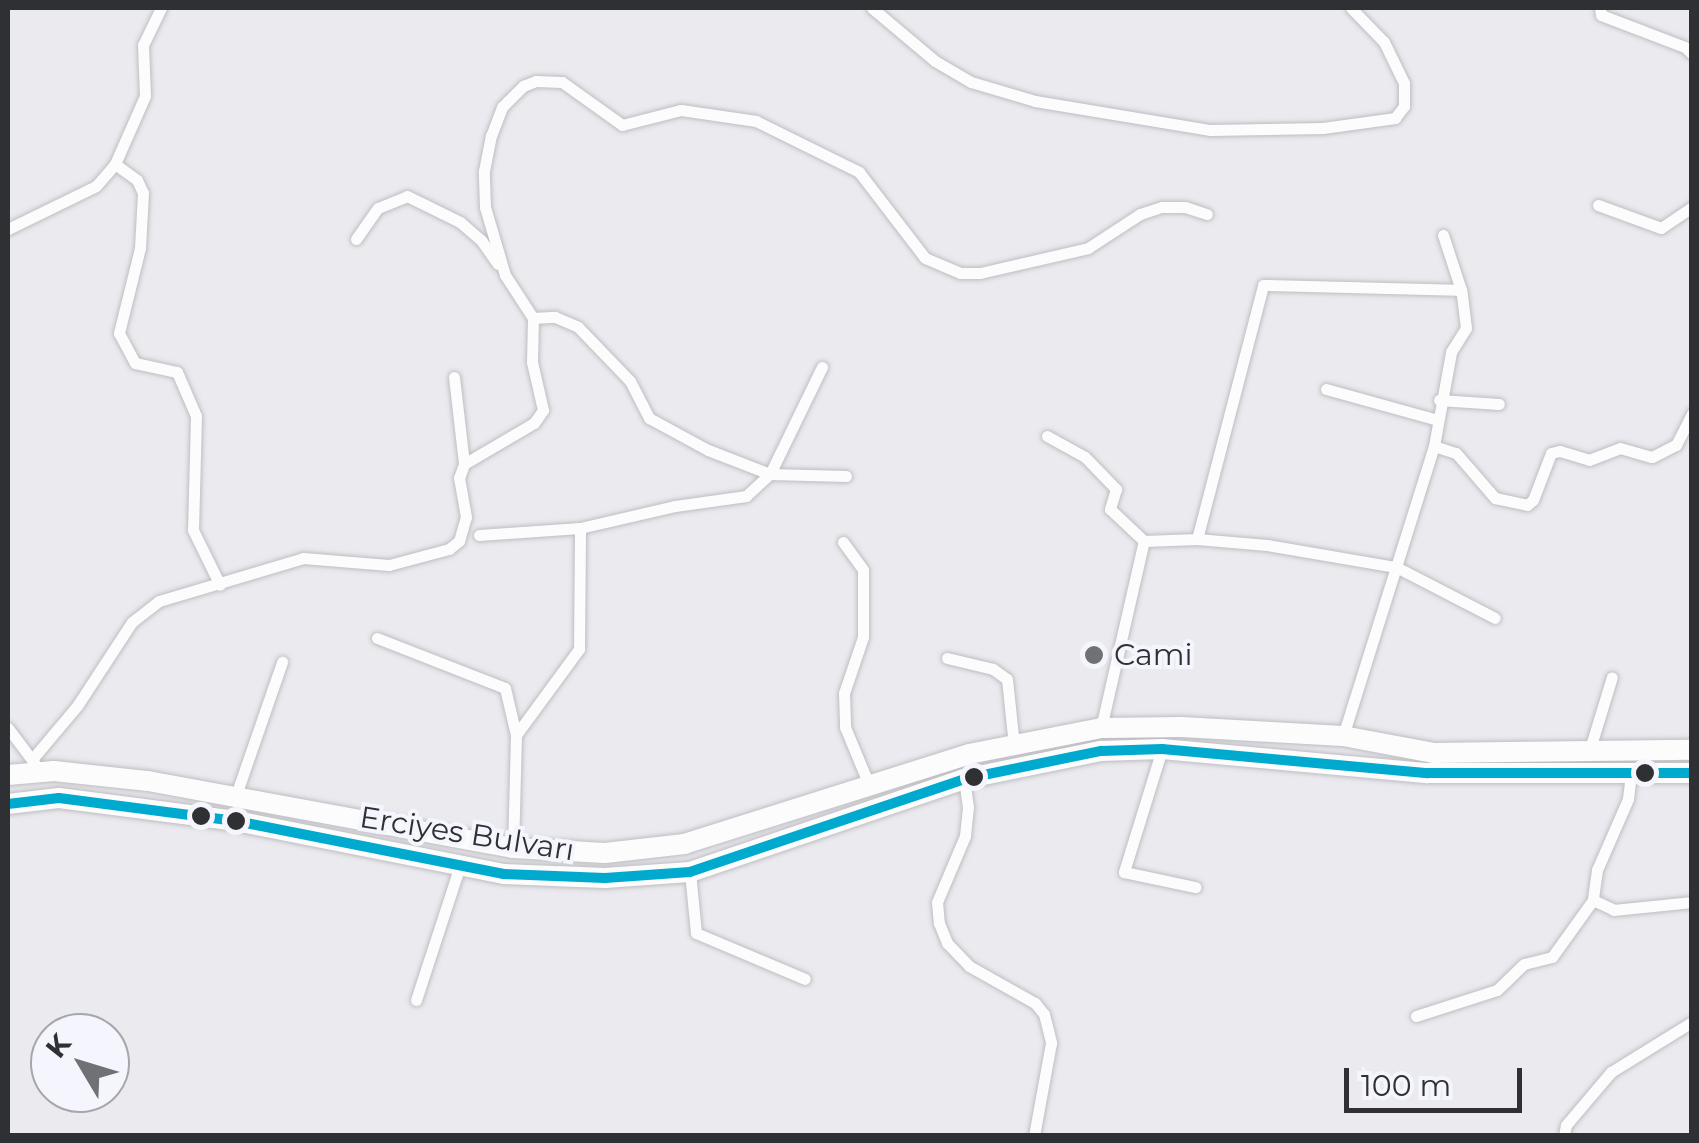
<!DOCTYPE html>
<meta charset="utf-8">
<style>
body{margin:0}
#map{position:relative;width:1699px;height:1143px;overflow:hidden;background:#eaeaef;font-family:Montserrat,sans-serif}
div>[style]{position:absolute}
[style*='--x']{left:calc(var(--x)*1px);top:calc(var(--y)*1px);width:calc(var(--w)*1px);rotate:calc(var(--a)*1deg)}
.roads{filter:drop-shadow(0 0 2px #bebec2) drop-shadow(0 0 2px #bebec2)}
.street>*{height:11px;margin:-5.5px;padding:0 5.5px;transform-origin:5.5px;border-radius:5.5px;background:#fcfcfd}
.highway>*{height:20px;margin:-10px;padding:0 10px;transform-origin:10px;border-radius:10px;background:#fcfcfd}
.bus-1>*{height:10px;margin:-5px;padding:0 5px;transform-origin:5px;border-radius:5px;background:#00a9ce}
.dots>*{width:28px;height:28px;translate:-50% -50%;box-sizing:border-box;border:5px solid #f5f6fd;border-radius:50%}
span{translate:-50% -50%;white-space:nowrap;text-align:center;line-height:1.15;-webkit-text-stroke:8px #f5f6fd;paint-order:stroke}
.poi-label{font-size:30px;color:#2f3033}
.left{translate:0 -50%;text-align:left}
.street-label{font-size:30px;color:#2f3033}
.frame{position:absolute;inset:0;border:10px solid #2f3033;pointer-events:none}
.north{position:absolute;left:30px;top:1013px;width:100px;height:100px;box-sizing:border-box;background:#f5f6fd;border:2px solid #a6a7ac;border-radius:50%;rotate:308deg;font-size:28px;font-weight:700;line-height:40px;text-align:center;color:#2f3033}
.north::after{content:'';display:block;margin:auto;width:35px;height:45px;background:#707175;clip-path:polygon(50% 0,100% 100%,50% 72%,0 100%)}
.scale{position:absolute;left:1344px;top:1068px;width:178px;height:45px;box-sizing:border-box;border:5px solid #2f3033;border-top:0;padding-left:12px;font-size:30px;line-height:35px;white-space:nowrap;color:#2f3033;-webkit-text-stroke:8px #f5f6fd;paint-order:stroke}
</style>
<div id="map">
<div class="roads">
<div class="street">
<i style="--x:872;--y:8;--w:82;--a:40.1"></i>
<i style="--x:935;--y:61;--w:42;--a:30.3"></i>
<i style="--x:971;--y:82;--w:67;--a:16.5"></i>
<i style="--x:1035;--y:101;--w:178;--a:9.4"></i>
<i style="--x:1211;--y:130;--w:112;--a:-1"></i>
<i style="--x:1323;--y:128;--w:73;--a:-7.9"></i>
<i style="--x:1395;--y:118;--w:15;--a:-53"></i>
<i style="--x:1404;--y:106;--w:23;--a:-90"></i>
<i style="--x:1404;--y:83;--w:46;--a:-116"></i>
<i style="--x:1384;--y:42;--w:47;--a:-134.1"></i>
<i style="--x:1600;--y:8;--w:7;--a:82"></i>
<i style="--x:1601;--y:15;--w:90;--a:20.9"></i>
<i style="--x:1685;--y:47;--w:10;--a:45"></i>
<i style="--x:115;--y:164;--w:27;--a:36"></i>
<i style="--x:137;--y:180;--w:14;--a:65"></i>
<i style="--x:143;--y:193;--w:55;--a:93.1"></i>
<i style="--x:140;--y:248;--w:88;--a:103.9"></i>
<i style="--x:119;--y:333;--w:34;--a:62"></i>
<i style="--x:135;--y:363;--w:43;--a:12.1"></i>
<i style="--x:177;--y:372;--w:48;--a:66.6"></i>
<i style="--x:196;--y:416;--w:114;--a:91.5"></i>
<i style="--x:193;--y:530;--w:61;--a:63.9"></i>
<i style="--x:1598;--y:205;--w:67;--a:20.1"></i>
<i style="--x:1661;--y:228;--w:37;--a:-34"></i>
<i style="--x:8;--y:229;--w:98;--a:-26"></i>
<i style="--x:96;--y:186;--w:29;--a:-49"></i>
<i style="--x:115;--y:164;--w:74;--a:-66.2"></i>
<i style="--x:145;--y:96;--w:51;--a:-92.2"></i>
<i style="--x:143;--y:45;--w:41;--a:-64.1"></i>
<i style="--x:356;--y:239;--w:38;--a:-55"></i>
<i style="--x:378;--y:208;--w:31;--a:-22"></i>
<i style="--x:407;--y:196;--w:59;--a:26.1"></i>
<i style="--x:460;--y:222;--w:28;--a:41"></i>
<i style="--x:481;--y:240;--w:29;--a:55"></i>
<i style="--x:533;--y:318;--w:22;--a:-3"></i>
<i style="--x:555;--y:317;--w:25;--a:23"></i>
<i style="--x:578;--y:327;--w:75;--a:46.1"></i>
<i style="--x:630;--y:381;--w:42;--a:62.8"></i>
<i style="--x:649;--y:418;--w:67;--a:28.5"></i>
<i style="--x:708;--y:450;--w:66;--a:21.2"></i>
<i style="--x:770;--y:474;--w:76;--a:1.5"></i>
<i style="--x:454;--y:377;--w:88;--a:83.4"></i>
<i style="--x:1326;--y:389;--w:116;--a:15.5"></i>
<i style="--x:1439;--y:400;--w:60;--a:3.8"></i>
<i style="--x:1047;--y:436;--w:43;--a:28.9"></i>
<i style="--x:1085;--y:457;--w:45;--a:45.9"></i>
<i style="--x:1116;--y:489;--w:21;--a:107"></i>
<i style="--x:1110;--y:509;--w:47;--a:43.3"></i>
<i style="--x:1434;--y:446;--w:23;--a:18"></i>
<i style="--x:1456;--y:453;--w:60;--a:49.1"></i>
<i style="--x:1495;--y:498;--w:33;--a:12"></i>
<i style="--x:1527;--y:505;--w:8;--a:-40"></i>
<i style="--x:1533;--y:500;--w:50;--a:-69"></i>
<i style="--x:1551;--y:453;--w:9;--a:-13"></i>
<i style="--x:1560;--y:451;--w:30;--a:17"></i>
<i style="--x:1589;--y:460;--w:33;--a:-21"></i>
<i style="--x:1620;--y:448;--w:33;--a:16"></i>
<i style="--x:1652;--y:457;--w:27;--a:-27"></i>
<i style="--x:1676;--y:445;--w:36;--a:-63"></i>
<i style="--x:479;--y:535;--w:101;--a:-4"></i>
<i style="--x:580;--y:528;--w:98;--a:-13"></i>
<i style="--x:675;--y:506;--w:72;--a:-8"></i>
<i style="--x:746;--y:496;--w:33;--a:-43"></i>
<i style="--x:770;--y:474;--w:119;--a:-64.1"></i>
<i style="--x:1197;--y:539;--w:262;--a:-75.4"></i>
<i style="--x:1263;--y:285;--w:198;--a:1.4"></i>
<i style="--x:843;--y:542;--w:34;--a:54"></i>
<i style="--x:863;--y:570;--w:67;--a:90"></i>
<i style="--x:863;--y:637;--w:59;--a:108.7"></i>
<i style="--x:844;--y:693;--w:34;--a:88"></i>
<i style="--x:845;--y:727;--w:63;--a:67.5"></i>
<i style="--x:377;--y:638;--w:137;--a:21.3"></i>
<i style="--x:505;--y:688;--w:48;--a:76.8"></i>
<i style="--x:516;--y:735;--w:113;--a:91.5"></i>
<i style="--x:947;--y:658;--w:47;--a:13.4"></i>
<i style="--x:993;--y:669;--w:17;--a:36"></i>
<i style="--x:1007;--y:679;--w:67;--a:84"></i>
<i style="--x:8;--y:728;--w:45;--a:53.1"></i>
<i style="--x:1101;--y:728;--w:192;--a:-77.1"></i>
<i style="--x:1144;--y:541;--w:53;--a:-2.2"></i>
<i style="--x:1197;--y:539;--w:70;--a:4.9"></i>
<i style="--x:1267;--y:545;--w:131;--a:9.7"></i>
<i style="--x:1396;--y:567;--w:127;--a:-72.6"></i>
<i style="--x:1434;--y:446;--w:96;--a:-79.7"></i>
<i style="--x:1451;--y:352;--w:28;--a:-58"></i>
<i style="--x:1466;--y:328;--w:38;--a:-97"></i>
<i style="--x:1461;--y:290;--w:58;--a:-108.1"></i>
<i style="--x:516;--y:735;--w:107;--a:-53.8"></i>
<i style="--x:579;--y:649;--w:121;--a:-89.5"></i>
<i style="--x:1343;--y:736;--w:177;--a:-72.6"></i>
<i style="--x:1396;--y:567;--w:111;--a:27.3"></i>
<i style="--x:1162;--y:749;--w:129;--a:107.2"></i>
<i style="--x:1124;--y:872;--w:73;--a:11.9"></i>
<i style="--x:1589;--y:752;--w:78;--a:-73"></i>
<i style="--x:34;--y:757;--w:67;--a:-49.9"></i>
<i style="--x:77;--y:706;--w:100;--a:-56.8"></i>
<i style="--x:132;--y:622;--w:34;--a:-38"></i>
<i style="--x:159;--y:601;--w:150;--a:-16.6"></i>
<i style="--x:303;--y:558;--w:86;--a:4.7"></i>
<i style="--x:389;--y:565;--w:62;--a:-14.9"></i>
<i style="--x:449;--y:549;--w:13;--a:-39"></i>
<i style="--x:459;--y:541;--w:25;--a:-74"></i>
<i style="--x:466;--y:517;--w:40;--a:-100"></i>
<i style="--x:459;--y:478;--w:15;--a:-70"></i>
<i style="--x:464;--y:464;--w:81;--a:-30.4"></i>
<i style="--x:534;--y:423;--w:16;--a:-55"></i>
<i style="--x:543;--y:410;--w:49;--a:-102.9"></i>
<i style="--x:532;--y:362;--w:44;--a:-88.7"></i>
<i style="--x:533;--y:318;--w:51;--a:-123.1"></i>
<i style="--x:505;--y:275;--w:71;--a:-106.4"></i>
<i style="--x:485;--y:207;--w:36;--a:-92"></i>
<i style="--x:484;--y:171;--w:36;--a:-79"></i>
<i style="--x:491;--y:136;--w:31;--a:-69"></i>
<i style="--x:502;--y:107;--w:30;--a:-45"></i>
<i style="--x:523;--y:86;--w:14;--a:-21"></i>
<i style="--x:536;--y:81;--w:26;--a:2"></i>
<i style="--x:562;--y:82;--w:74;--a:35.6"></i>
<i style="--x:622;--y:125;--w:61;--a:-14.3"></i>
<i style="--x:681;--y:110;--w:76;--a:8.3"></i>
<i style="--x:756;--y:121;--w:115;--a:26.3"></i>
<i style="--x:859;--y:172;--w:108;--a:52.5"></i>
<i style="--x:925;--y:258;--w:38;--a:23"></i>
<i style="--x:960;--y:273;--w:20;--a:0"></i>
<i style="--x:980;--y:273;--w:111;--a:-13"></i>
<i style="--x:1088;--y:248;--w:62;--a:-33.2"></i>
<i style="--x:1140;--y:214;--w:23;--a:-18"></i>
<i style="--x:1162;--y:207;--w:23;--a:0"></i>
<i style="--x:1185;--y:207;--w:23;--a:18"></i>
<i style="--x:1631;--y:774;--w:25;--a:97"></i>
<i style="--x:1628;--y:799;--w:77;--a:113.6"></i>
<i style="--x:1597;--y:870;--w:30;--a:98"></i>
<i style="--x:1593;--y:900;--w:23;--a:25"></i>
<i style="--x:1614;--y:910;--w:78;--a:-5.9"></i>
<i style="--x:964;--y:779;--w:28;--a:82"></i>
<i style="--x:968;--y:807;--w:29;--a:96"></i>
<i style="--x:965;--y:836;--w:72;--a:113"></i>
<i style="--x:937;--y:902;--w:21;--a:85"></i>
<i style="--x:939;--y:923;--w:22;--a:68"></i>
<i style="--x:947;--y:943;--w:32;--a:46"></i>
<i style="--x:969;--y:966;--w:76;--a:29.3"></i>
<i style="--x:1035;--y:1003;--w:14;--a:51"></i>
<i style="--x:1044;--y:1014;--w:30;--a:76"></i>
<i style="--x:1051;--y:1043;--w:95;--a:100.4"></i>
<i style="--x:236;--y:795;--w:141;--a:-70.9"></i>
<i style="--x:690;--y:872;--w:61;--a:84.4"></i>
<i style="--x:696;--y:933;--w:118;--a:22.9"></i>
<i style="--x:416;--y:1000;--w:142;--a:-71.9"></i>
<i style="--x:1416;--y:1016;--w:85;--a:-17.8"></i>
<i style="--x:1497;--y:990;--w:37;--a:-44"></i>
<i style="--x:1524;--y:964;--w:29;--a:-14"></i>
<i style="--x:1552;--y:957;--w:70;--a:-54.3"></i>
<i style="--x:1564;--y:1136;--w:11;--a:-80"></i>
<i style="--x:1566;--y:1125;--w:70;--a:-49.7"></i>
<i style="--x:1611;--y:1072;--w:95;--a:-31.7"></i>
</div>
<div class="highway">
<i style="--x:8;--y:775;--w:46;--a:-5"></i>
<i style="--x:54;--y:771;--w:95;--a:6.1"></i>
<i style="--x:148;--y:781;--w:371;--a:10.4"></i>
<i style="--x:513;--y:848;--w:92;--a:3.1"></i>
<i style="--x:605;--y:853;--w:80;--a:-6.5"></i>
<i style="--x:684;--y:844;--w:299;--a:-17.5"></i>
<i style="--x:969;--y:754;--w:135;--a:-11.1"></i>
<i style="--x:1101;--y:728;--w:81;--a:-0.7"></i>
<i style="--x:1182;--y:727;--w:161;--a:3.2"></i>
<i style="--x:1343;--y:736;--w:93;--a:10.6"></i>
<i style="--x:1434;--y:753;--w:258;--a:-0.7"></i>
<i style="--x:8;--y:804;--w:51;--a:-6.7"></i>
<i style="--x:59;--y:798;--w:178;--a:7.4"></i>
<i style="--x:236;--y:821;--w:273;--a:11.2"></i>
<i style="--x:504;--y:874;--w:101;--a:2.3"></i>
<i style="--x:605;--y:878;--w:85;--a:-4"></i>
<i style="--x:690;--y:872;--w:289;--a:-18.7"></i>
<i style="--x:964;--y:779;--w:140;--a:-11.6"></i>
<i style="--x:1101;--y:751;--w:61;--a:-1.9"></i>
<i style="--x:1162;--y:749;--w:267;--a:5.2"></i>
<i style="--x:1428;--y:773;--w:264;--a:0"></i>
</div>
</div>
<div class="bus-1">
<i style="--x:8;--y:804;--w:51;--a:-6.7"></i>
<i style="--x:59;--y:798;--w:178;--a:7.4"></i>
<i style="--x:236;--y:821;--w:273;--a:11.2"></i>
<i style="--x:504;--y:874;--w:101;--a:2.3"></i>
<i style="--x:605;--y:878;--w:85;--a:-4"></i>
<i style="--x:690;--y:872;--w:289;--a:-18.7"></i>
<i style="--x:964;--y:779;--w:140;--a:-11.6"></i>
<i style="--x:1101;--y:751;--w:61;--a:-1.9"></i>
<i style="--x:1162;--y:749;--w:267;--a:5.2"></i>
<i style="--x:1428;--y:773;--w:264;--a:0"></i>
</div>
<div class="dots">
<i style="left:1094px;top:655px;background:#707175"></i>
<i style="left:1645px;top:773px;background:#2f3033"></i>
<i style="left:974px;top:777px;background:#2f3033"></i>
<i style="left:201px;top:816px;background:#2f3033"></i>
<i style="left:236px;top:821px;background:#2f3033"></i>
</div>
<div class="poi-label">
<span class="left" style="left:1114px;top:655px">Cami</span>
</div>
<div class="street-label">
<span style="left:467px;top:834px;rotate:9deg">Erciyes Bulvarı</span>
</div>
<div class="frame"></div>
<div class="north">K</div>
<div class="scale">100 m</div>
</div>
